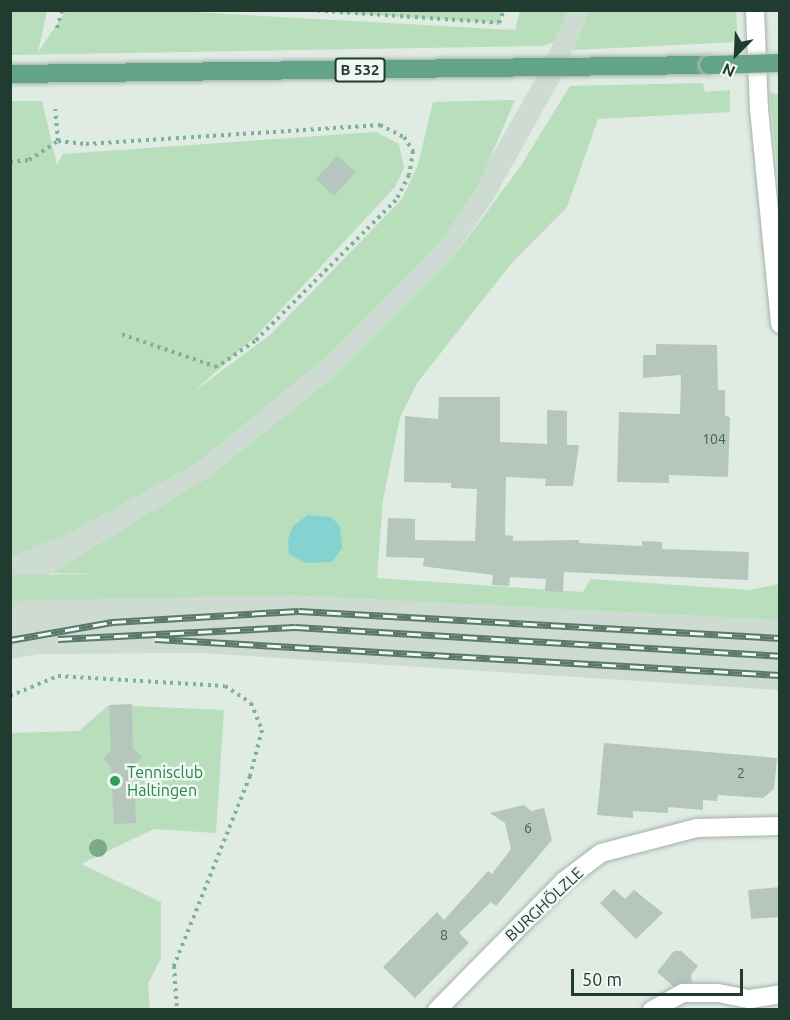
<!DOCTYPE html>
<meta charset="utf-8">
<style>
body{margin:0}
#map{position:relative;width:790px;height:1020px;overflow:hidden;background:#e0ebe4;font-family:Ubuntu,sans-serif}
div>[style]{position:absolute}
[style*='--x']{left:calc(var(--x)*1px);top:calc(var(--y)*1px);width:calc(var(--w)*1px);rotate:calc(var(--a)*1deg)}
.built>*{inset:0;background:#cedbd3}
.green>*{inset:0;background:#b8debb}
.water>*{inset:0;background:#85d3d1}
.building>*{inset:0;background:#b5c6bd}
.path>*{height:4px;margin-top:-2px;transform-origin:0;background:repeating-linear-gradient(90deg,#7fb098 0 3px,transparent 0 7.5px)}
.roads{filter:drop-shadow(0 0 2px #a3b3aa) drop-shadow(0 0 2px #a3b3aa)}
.minor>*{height:18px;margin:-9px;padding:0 9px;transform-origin:9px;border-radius:9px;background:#fff}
.major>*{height:18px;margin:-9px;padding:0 9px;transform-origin:9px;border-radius:9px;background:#63a387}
.rail>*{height:7px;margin-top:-3.5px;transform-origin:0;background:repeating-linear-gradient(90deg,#f0f8f3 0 14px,#5a786b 0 28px);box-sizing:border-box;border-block:2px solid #5a786b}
.bridges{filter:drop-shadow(0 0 2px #c1c8c5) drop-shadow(0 0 2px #c1c8c5)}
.major-bridge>*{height:18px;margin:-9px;padding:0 9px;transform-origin:9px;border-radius:9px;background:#63a387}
.trees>*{width:18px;height:18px;margin:-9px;border-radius:50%;background:#7baa86}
.dots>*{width:16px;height:16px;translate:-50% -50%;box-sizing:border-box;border:3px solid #f0f8f3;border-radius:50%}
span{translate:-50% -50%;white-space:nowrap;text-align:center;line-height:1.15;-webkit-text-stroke:5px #f0f8f3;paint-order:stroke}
.number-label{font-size:14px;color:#455e53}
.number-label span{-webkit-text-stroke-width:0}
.shield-label span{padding:2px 4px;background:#f0f8f3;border:2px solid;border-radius:4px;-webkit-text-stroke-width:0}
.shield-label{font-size:15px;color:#203c30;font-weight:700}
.leisure-label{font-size:16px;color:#27864d}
.left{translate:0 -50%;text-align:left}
.street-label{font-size:16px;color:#203c30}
.frame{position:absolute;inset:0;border:12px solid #203c30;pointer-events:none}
.north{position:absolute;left:706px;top:24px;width:60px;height:60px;-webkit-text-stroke:4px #f0f8f3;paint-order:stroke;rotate:204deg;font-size:16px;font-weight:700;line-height:24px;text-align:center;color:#203c30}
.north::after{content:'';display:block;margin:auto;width:21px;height:27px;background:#203c30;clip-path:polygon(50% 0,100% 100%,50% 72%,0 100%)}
.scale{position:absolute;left:571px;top:969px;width:172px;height:27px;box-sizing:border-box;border:3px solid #203c30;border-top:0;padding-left:8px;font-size:18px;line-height:21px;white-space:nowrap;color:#203c30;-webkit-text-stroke:4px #f0f8f3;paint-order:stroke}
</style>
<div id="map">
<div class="built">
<i style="clip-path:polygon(568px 11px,589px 11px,560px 80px,493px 200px,452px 259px,335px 376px,209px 477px,85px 555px,26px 587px,286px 595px,779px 620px,779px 690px,201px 653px,40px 654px,11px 659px,11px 557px,70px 533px,197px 463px,325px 358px,445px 237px,540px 71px)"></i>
</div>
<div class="green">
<i style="clip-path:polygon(10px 11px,47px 11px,38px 52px,66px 11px,175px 11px,515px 30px,520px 11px,568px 11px,554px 42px,541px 46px,11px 55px)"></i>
<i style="clip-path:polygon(310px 11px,504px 11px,499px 23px)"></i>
<i style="clip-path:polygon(589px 11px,736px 11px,738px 42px,573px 50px)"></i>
<i style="clip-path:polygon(703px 83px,705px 92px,730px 90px,730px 112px,598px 119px,567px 207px,511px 264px,417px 383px,400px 417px,383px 500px,377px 578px,583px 592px,591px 579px,749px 590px,779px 584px,779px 620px,286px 595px,11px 601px,10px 575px,101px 574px,52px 573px,209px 477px,335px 376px,452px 259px,520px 167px,570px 86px)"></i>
<i style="clip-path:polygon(770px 93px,779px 94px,779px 189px)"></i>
<i style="clip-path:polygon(515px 100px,480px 181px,445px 237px,325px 358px,197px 463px,70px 533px,11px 557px,11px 101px,42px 101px,57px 165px,63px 154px,376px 132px,399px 144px,404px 168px,395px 187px,257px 335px,192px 393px,271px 334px,402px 199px,418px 165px,433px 102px)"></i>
<i style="clip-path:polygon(109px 705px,224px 710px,216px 833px,154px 829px,81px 864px,161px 902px,161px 958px,148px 984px,150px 1009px,11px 1009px,10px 733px,79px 731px)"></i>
</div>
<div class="water">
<i style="clip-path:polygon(308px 515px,331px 517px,340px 526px,342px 548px,332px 562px,305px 563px,289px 554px,288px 540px,293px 526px)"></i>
</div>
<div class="building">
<i style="clip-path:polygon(337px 156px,356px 172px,334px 196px,316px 179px)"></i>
<i style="clip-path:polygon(656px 344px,717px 345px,718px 390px,725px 390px,725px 416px,730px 417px,728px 477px,669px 475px,669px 483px,617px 482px,619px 412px,680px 414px,681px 375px,643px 378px,643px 355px,656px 355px)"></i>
<i style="clip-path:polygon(439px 397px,500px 397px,500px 442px,547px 444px,547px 410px,567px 411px,567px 445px,579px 445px,573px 486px,545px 486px,546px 479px,506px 477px,505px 535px,513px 536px,513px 541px,579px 540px,579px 543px,642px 546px,642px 541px,662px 542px,662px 549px,749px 552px,748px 580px,564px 572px,563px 592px,545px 591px,546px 579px,510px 577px,509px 586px,492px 585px,493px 575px,428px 567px,423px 566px,424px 558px,386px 557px,388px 518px,415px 519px,415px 540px,475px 541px,477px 489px,451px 488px,451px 483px,404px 482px,405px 416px,438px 419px)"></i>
<i style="clip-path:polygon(132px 704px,133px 749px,142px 757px,134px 765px,136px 823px,114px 824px,111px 767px,103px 759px,111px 750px,109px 705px)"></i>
<i style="clip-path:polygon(604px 743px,777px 758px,774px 789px,763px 798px,718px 795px,717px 801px,703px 800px,703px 810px,668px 807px,668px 813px,633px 811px,633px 818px,597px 815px)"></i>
<i style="clip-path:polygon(524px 805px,531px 811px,544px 808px,552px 840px,496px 906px,491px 902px,459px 933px,469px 943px,415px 998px,383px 967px,437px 912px,444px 920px,488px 871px,492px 874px,511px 849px,505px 823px,490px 813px)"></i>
<i style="clip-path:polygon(780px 887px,780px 917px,751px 919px,748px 890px)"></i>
<i style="clip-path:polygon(614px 889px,625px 899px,634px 890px,663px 913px,636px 939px,600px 903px)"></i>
<i style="clip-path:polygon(674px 951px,681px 951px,698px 966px,691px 975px,692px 982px,673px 986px,657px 972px)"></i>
</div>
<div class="path">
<i style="--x:310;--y:10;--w:189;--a:3.9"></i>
<i style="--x:499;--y:23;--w:14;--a:-69"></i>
<i style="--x:57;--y:28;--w:19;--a:-74"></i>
<i style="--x:58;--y:141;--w:28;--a:6"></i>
<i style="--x:86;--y:144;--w:295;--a:-3.7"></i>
<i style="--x:380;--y:125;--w:27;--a:27"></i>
<i style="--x:404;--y:137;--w:17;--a:57"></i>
<i style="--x:413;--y:151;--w:24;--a:99"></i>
<i style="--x:409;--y:175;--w:28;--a:117"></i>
<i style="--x:396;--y:200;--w:199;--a:135"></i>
<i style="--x:255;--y:341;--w:46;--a:145.6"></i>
<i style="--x:217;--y:367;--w:105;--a:-161"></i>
<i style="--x:10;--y:162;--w:19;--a:-6"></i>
<i style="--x:29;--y:160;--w:35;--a:-33"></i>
<i style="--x:58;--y:141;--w:32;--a:-95"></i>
<i style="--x:10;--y:696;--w:52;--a:-22.6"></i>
<i style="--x:58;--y:676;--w:167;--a:3.4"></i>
<i style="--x:225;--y:686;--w:31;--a:33"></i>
<i style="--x:251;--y:703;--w:29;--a:68"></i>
<i style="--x:262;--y:730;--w:48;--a:104.6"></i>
<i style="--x:250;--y:776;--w:205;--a:111.8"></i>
<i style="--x:174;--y:966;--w:44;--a:86.1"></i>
</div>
<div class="roads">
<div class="minor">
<i style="--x:755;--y:10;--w:99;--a:87.7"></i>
<i style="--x:759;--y:109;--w:216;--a:84.4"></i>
<i style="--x:437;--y:1010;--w:181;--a:-45.4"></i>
<i style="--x:564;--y:881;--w:46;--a:-37.1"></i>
<i style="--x:601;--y:853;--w:99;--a:-14.6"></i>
<i style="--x:697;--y:828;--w:83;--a:-1.4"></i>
<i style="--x:652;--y:1010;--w:35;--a:-29"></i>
<i style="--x:683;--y:993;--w:35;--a:0"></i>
<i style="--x:718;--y:993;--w:33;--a:11"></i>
<i style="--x:750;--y:999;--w:30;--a:-9"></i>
</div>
<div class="major">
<i style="--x:10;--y:74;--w:699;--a:-0.74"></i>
</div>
</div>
<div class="rail">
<i style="--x:58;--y:639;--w:237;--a:-2.9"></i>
<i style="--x:295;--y:627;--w:486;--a:3.4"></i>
<i style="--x:155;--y:639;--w:626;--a:3.3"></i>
<i style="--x:10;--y:640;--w:104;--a:-10"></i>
<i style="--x:112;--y:622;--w:187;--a:-3.4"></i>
<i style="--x:299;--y:611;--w:482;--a:3.2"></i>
</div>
<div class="bridges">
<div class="major-bridge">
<i style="--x:709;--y:65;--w:71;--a:-1.6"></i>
</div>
</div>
<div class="trees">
<i style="left:98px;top:848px"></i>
</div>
<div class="dots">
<i style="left:115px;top:781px;background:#2e9e5b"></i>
</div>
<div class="number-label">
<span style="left:714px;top:439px">104</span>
<span style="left:741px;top:773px">2</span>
<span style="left:528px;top:828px">6</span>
<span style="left:444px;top:935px">8</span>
</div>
<div class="shield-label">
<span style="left:360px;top:70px">B 532</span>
</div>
<div class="leisure-label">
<span class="left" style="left:127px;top:781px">Tennisclub<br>Haltingen</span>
</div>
<div class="street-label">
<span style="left:544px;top:904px;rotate:-43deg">BURGHÖLZLE</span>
</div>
<div class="frame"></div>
<div class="north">N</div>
<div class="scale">50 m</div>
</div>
